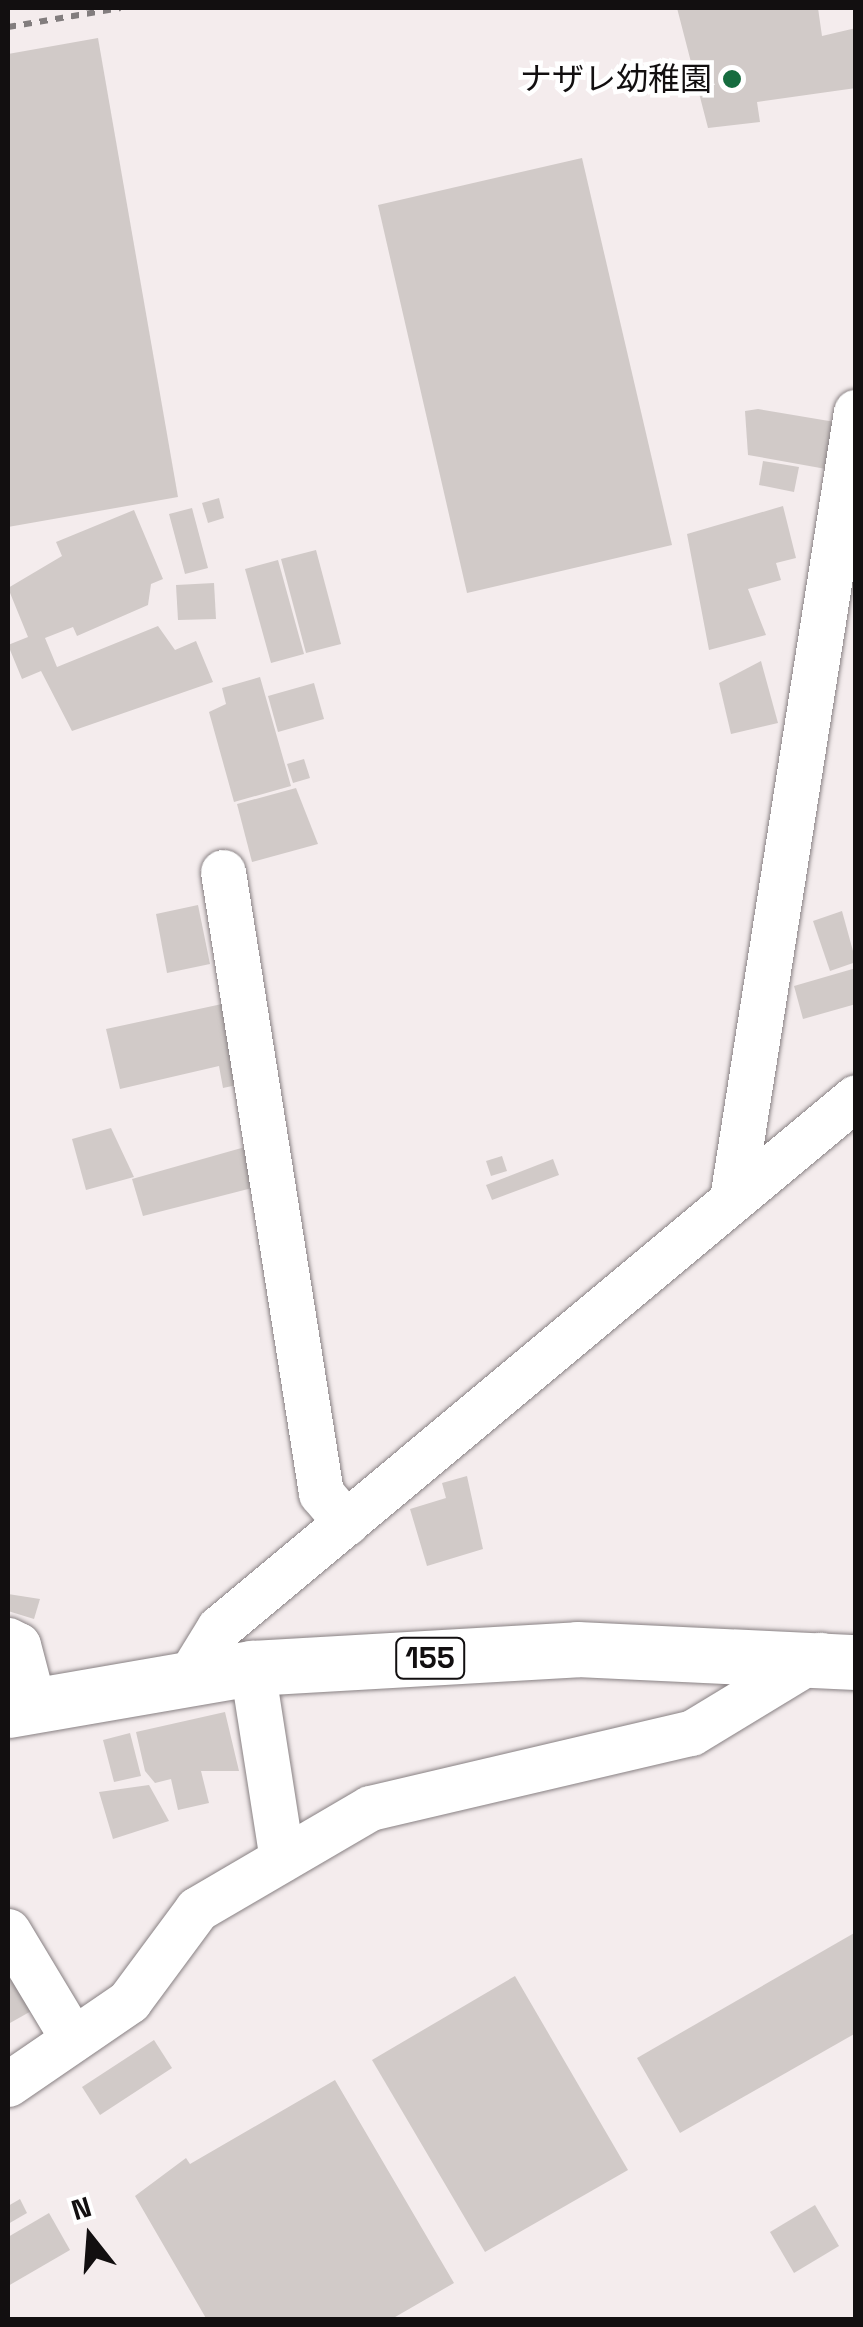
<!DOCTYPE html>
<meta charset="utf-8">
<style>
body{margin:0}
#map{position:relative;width:863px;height:2327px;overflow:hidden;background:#f4eced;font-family:"Space Grotesk","Noto Sans JP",sans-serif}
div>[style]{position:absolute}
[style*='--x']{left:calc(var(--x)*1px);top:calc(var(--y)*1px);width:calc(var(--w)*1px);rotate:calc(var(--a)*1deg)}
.building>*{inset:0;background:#d1cac8}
.path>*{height:6px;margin-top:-3px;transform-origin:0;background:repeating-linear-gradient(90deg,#827d7e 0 8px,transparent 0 16px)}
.roads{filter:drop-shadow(0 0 2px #888183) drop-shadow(0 0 2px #888183)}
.minor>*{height:45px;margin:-22.5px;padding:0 22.5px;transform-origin:22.5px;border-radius:22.5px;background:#fff}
.highway>*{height:55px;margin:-27.5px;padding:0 27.5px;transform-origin:27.5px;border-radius:27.5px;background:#fff}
.dots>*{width:28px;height:28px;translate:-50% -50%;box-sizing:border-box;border:5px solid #fff;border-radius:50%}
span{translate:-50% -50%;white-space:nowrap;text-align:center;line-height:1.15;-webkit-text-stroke:9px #fff;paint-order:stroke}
.shield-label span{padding:2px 8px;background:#fff;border:2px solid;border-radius:8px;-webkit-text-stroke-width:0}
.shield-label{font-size:30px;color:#120f10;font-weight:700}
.poi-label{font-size:32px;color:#120f10}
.right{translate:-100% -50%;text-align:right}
.frame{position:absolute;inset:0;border:10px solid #120f10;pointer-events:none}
.north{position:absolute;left:40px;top:2187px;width:100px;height:100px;-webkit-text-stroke:8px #fff;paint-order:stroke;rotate:343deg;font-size:28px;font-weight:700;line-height:40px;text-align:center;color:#120f10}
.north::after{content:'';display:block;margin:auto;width:35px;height:45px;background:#120f10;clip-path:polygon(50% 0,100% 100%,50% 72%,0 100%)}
</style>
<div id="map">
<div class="building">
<i style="clip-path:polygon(677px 8px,818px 8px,822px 36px,856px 28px,856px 88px,757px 102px,760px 122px,708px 128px)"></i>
<i style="clip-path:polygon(98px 38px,178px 497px,8px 527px,8px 54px)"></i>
<i style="clip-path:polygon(582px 158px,672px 545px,467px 593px,378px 205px)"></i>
<i style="clip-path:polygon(758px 409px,835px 422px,826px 469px,748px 455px,745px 411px)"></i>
<i style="clip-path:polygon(763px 461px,799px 467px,794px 492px,759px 485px)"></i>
<i style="clip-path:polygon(219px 498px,224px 518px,208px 523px,202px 503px)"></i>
<i style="clip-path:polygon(783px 506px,796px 558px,776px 563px,781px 580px,748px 589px,766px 635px,709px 650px,687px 534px)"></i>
<i style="clip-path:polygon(192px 508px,208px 568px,185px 574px,169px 514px)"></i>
<i style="clip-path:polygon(134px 510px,163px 579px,151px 584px,148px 605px,77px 636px,73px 627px,45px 638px,57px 667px,158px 626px,175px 650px,196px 641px,213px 682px,72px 731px,41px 671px,22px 679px,8px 645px,28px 637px,8px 588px,62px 556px,56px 542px)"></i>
<i style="clip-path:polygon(316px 550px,341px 644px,306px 653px,281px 559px)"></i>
<i style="clip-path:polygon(278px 560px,304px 654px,271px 663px,245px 569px)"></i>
<i style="clip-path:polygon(214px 583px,216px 619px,178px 620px,176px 585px)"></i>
<i style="clip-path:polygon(761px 661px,778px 723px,731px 734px,719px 683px)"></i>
<i style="clip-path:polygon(260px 677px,291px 786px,234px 802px,209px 712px,226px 704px,222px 688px)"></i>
<i style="clip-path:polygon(314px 683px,324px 719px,278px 732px,268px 696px)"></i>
<i style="clip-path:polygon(304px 759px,310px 778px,293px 783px,287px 764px)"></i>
<i style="clip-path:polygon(296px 788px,318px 844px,252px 862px,237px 804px)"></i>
<i style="clip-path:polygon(198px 905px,210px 964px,167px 973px,156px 914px)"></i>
<i style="clip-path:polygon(842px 911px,856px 962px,830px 971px,813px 921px)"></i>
<i style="clip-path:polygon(856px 968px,856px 1004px,803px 1019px,794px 986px)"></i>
<i style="clip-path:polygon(222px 1004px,246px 1083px,223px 1088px,219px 1066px,120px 1089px,106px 1029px)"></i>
<i style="clip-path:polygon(111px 1128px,134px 1177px,86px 1190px,72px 1139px)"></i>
<i style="clip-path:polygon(245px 1147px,256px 1187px,143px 1216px,132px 1179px)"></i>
<i style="clip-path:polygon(502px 1156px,507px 1171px,491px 1176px,486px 1161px)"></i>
<i style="clip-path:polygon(553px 1159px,559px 1175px,492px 1200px,486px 1185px)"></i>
<i style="clip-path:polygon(467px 1476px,483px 1549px,427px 1566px,410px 1509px,446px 1498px,442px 1483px)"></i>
<i style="clip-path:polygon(8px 1594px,40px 1599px,34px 1619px,8px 1611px)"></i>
<i style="clip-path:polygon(225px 1712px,239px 1771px,201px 1771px,209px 1803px,178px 1810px,171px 1779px,155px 1783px,145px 1771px,136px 1732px)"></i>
<i style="clip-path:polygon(130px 1733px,141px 1776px,114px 1782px,103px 1740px)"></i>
<i style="clip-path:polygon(149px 1785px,169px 1821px,113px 1839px,99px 1792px)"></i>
<i style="clip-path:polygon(856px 1932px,856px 2033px,680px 2133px,637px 2058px)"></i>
<i style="clip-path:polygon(8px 1945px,42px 2005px,10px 2023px,8px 2019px)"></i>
<i style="clip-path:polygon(515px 1976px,628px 2170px,485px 2252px,372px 2060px)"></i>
<i style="clip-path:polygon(154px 2040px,172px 2068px,100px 2115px,82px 2087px)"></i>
<i style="clip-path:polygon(335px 2080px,454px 2283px,390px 2320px,207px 2320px,135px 2196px,186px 2158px,190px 2164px)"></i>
<i style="clip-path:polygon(20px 2199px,27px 2213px,8px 2224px,8px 2206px)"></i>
<i style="clip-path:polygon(815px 2205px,839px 2246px,794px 2273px,770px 2232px)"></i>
<i style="clip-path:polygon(49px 2213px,70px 2250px,8px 2286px,8px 2237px)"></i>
</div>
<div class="path">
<i style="--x:8;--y:27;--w:114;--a:-9.6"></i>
</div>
<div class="roads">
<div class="minor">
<i style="--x:223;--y:872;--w:629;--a:81.03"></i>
<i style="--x:321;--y:1493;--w:39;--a:50"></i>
<i style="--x:732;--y:1199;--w:797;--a:-81.05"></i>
<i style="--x:8;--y:1640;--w:11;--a:27"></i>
<i style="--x:18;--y:1645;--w:63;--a:75.3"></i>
<i style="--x:252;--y:1668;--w:193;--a:81.1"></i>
<i style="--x:187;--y:1680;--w:61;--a:-58.4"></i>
<i style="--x:219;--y:1628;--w:829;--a:-39.81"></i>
<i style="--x:8;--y:1931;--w:126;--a:59"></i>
<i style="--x:8;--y:2084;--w:147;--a:-34.4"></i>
<i style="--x:129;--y:2001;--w:114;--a:-53.5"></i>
<i style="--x:197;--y:1909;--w:200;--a:-30.3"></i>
<i style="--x:370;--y:1808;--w:330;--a:-13.2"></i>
<i style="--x:691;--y:1733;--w:151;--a:-31.2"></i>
</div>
<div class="highway">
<i style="--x:8;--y:1710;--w:248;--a:-9.8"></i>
<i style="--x:252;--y:1668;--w:326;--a:-3.3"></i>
<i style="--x:577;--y:1649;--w:279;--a:2.7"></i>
</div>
</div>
<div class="dots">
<i style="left:732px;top:79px;background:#166c3f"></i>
</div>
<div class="shield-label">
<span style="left:430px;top:1658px">155</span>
</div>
<div class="poi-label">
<span class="right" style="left:712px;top:79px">ナザレ幼稚園</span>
</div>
<div class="frame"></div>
<div class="north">N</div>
</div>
